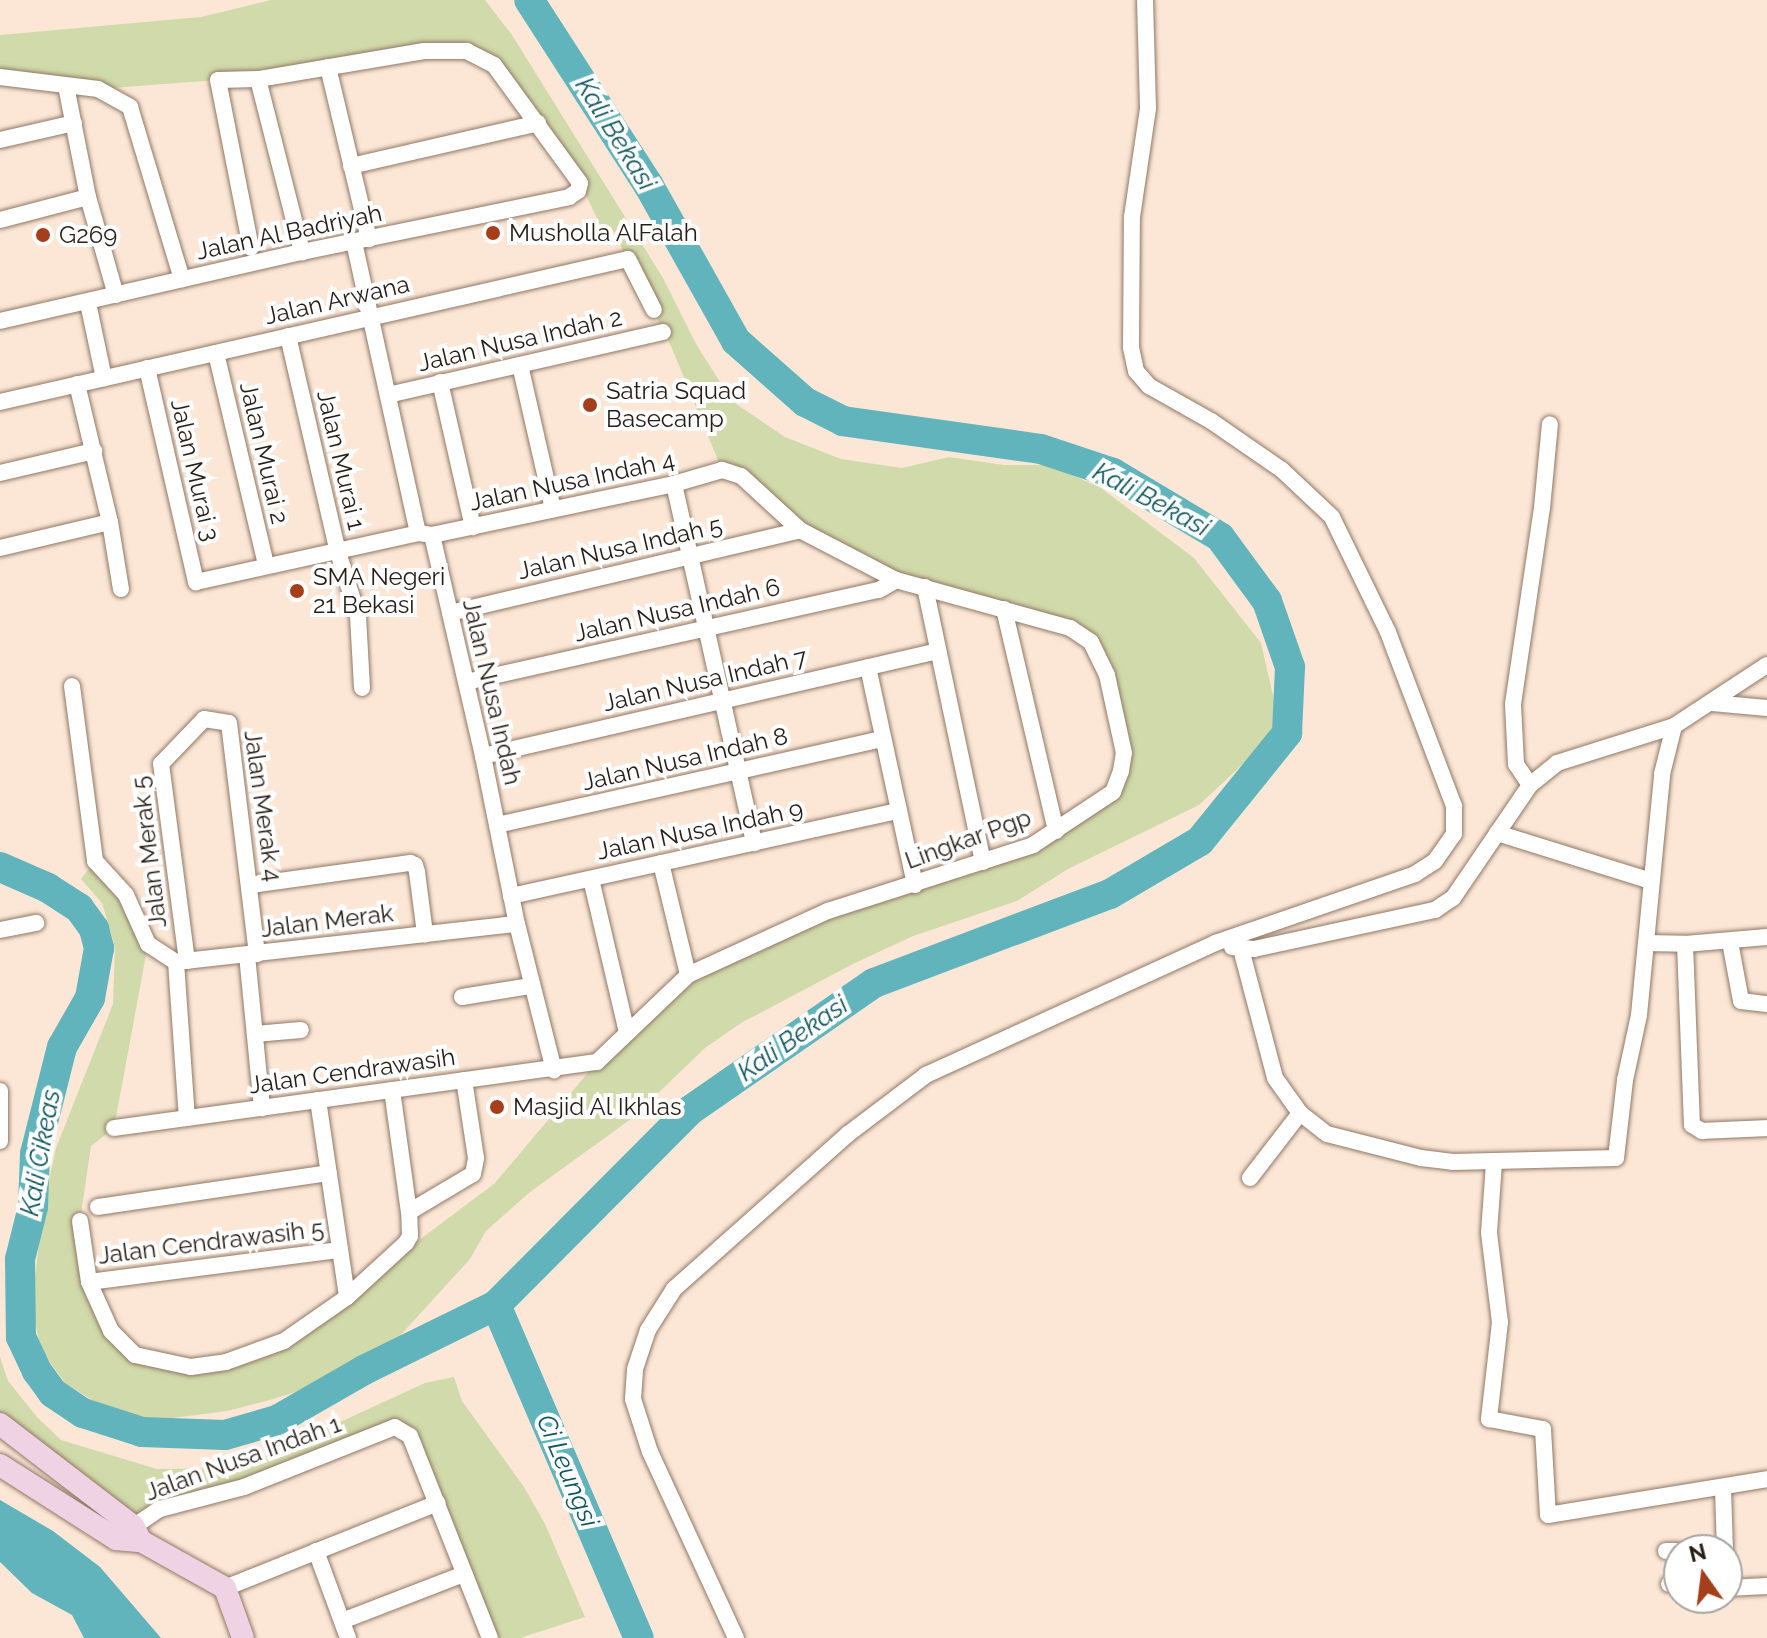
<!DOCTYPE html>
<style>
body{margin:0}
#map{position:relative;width:1767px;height:1638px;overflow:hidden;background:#fce7d7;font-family:Raleway,sans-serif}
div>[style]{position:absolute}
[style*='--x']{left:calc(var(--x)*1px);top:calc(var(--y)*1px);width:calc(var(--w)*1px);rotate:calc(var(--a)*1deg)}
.green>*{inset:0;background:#d1daaa}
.water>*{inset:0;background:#61b3bc}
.river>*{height:30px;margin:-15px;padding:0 15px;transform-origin:15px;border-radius:15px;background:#61b3bc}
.roads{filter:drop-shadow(0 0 2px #907866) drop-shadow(0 0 2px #907866)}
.street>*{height:16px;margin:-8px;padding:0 8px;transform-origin:8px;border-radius:8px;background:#fff}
.secondary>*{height:22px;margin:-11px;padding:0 11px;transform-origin:11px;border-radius:11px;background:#f0d2e5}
.dots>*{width:22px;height:22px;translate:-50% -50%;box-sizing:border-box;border:4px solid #fff;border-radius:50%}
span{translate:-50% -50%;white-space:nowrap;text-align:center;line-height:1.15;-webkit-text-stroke:8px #fff;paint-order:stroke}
.street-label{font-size:24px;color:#271d16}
.poi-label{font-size:24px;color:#271d16}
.left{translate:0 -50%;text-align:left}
.water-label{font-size:26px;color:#0c555c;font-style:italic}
.north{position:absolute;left:1663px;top:1534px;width:80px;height:80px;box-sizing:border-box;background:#fff;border:2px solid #a9a5a2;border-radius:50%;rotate:346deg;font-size:22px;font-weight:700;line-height:32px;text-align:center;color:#271d16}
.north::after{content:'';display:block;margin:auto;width:28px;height:36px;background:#a53e1a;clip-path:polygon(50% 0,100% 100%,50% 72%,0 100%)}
</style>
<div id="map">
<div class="green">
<i style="clip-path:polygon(271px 0,485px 0,512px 35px,663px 278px,696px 344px,732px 401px,785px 437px,841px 459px,902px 468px,949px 457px,1004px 465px,1050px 465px,1101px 488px,1194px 558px,1261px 643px,1278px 717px,1260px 748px,1199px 805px,1068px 869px,1017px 901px,913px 936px,853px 964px,741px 1023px,705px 1048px,631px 1119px,530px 1192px,486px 1231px,470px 1259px,387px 1350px,321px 1384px,270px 1400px,227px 1411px,150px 1421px,103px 1407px,65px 1383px,40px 1348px,32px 1303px,43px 1208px,56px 1148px,113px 1004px,115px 947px,102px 903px,81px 879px,95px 861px,148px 944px,114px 1128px,91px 1146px,80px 1221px,89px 1282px,135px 1355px,191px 1367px,284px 1341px,494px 1184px,597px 1062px,664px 996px,771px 935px,1056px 831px,1113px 792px,1124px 753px,1090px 642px,896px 580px,800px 530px,722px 470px,671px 346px,611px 227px,602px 229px,576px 174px,493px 65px,466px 51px,218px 80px,98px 89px,0 77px,0 35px,201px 17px)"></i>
<i style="clip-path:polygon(0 1357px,8px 1381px,37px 1417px,61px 1440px,157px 1469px,240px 1468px,425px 1383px,454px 1377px,462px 1401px,524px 1487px,545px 1524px,585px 1617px,520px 1638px,490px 1638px,410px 1436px,395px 1427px,133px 1526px,0 1424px)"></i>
</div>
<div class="water">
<i style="clip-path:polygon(0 1500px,53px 1531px,100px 1567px,161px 1638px,84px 1638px,72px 1615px,32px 1593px,0 1562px)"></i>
</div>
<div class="river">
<i style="--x:0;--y:867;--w:52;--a:23.6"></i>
<i style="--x:48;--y:888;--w:37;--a:33"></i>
<i style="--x:79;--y:908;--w:26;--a:54"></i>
<i style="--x:94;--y:929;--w:20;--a:75"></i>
<i style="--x:99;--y:948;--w:51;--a:100.2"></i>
<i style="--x:90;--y:998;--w:56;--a:119.7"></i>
<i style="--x:62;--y:1047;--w:110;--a:104.2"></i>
<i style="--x:35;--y:1154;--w:53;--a:92.2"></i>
<i style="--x:33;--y:1207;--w:54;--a:104"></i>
<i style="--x:20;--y:1259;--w:78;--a:89.3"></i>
<i style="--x:21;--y:1337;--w:38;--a:65"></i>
<i style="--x:37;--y:1371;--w:27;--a:54"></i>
<i style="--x:53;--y:1393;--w:36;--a:34"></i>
<i style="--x:83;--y:1413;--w:62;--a:17.9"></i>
<i style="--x:142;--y:1432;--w:83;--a:2.1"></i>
<i style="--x:225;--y:1435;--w:54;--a:-16.1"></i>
<i style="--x:277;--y:1420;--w:100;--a:-29.9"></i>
<i style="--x:364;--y:1370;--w:147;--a:-26.2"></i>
<i style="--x:496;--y:1305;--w:274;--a:-45.1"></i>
<i style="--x:689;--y:1111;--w:225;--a:-34.7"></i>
<i style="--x:874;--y:983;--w:252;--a:-20.7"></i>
<i style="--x:1110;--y:894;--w:104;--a:-30.5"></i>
<i style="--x:1200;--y:841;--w:139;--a:-51.1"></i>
<i style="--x:1287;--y:733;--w:66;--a:-87.4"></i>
<i style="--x:1290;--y:667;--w:70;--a:-109.2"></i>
<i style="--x:1267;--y:601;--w:79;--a:-126.3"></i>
<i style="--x:1220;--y:537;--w:125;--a:-149.1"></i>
<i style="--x:1113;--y:473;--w:76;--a:-161.6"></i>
<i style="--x:1041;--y:449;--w:200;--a:-172"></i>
<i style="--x:843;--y:421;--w:42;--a:-153.4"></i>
<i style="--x:805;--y:402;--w:92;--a:-138.5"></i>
<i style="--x:736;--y:341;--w:178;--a:-119.3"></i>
<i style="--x:649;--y:186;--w:221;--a:-122.8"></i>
<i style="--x:496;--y:1305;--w:362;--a:66.8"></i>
</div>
<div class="roads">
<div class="street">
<i style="--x:328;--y:67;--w:177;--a:76.6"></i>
<i style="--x:0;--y:77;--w:99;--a:7"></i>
<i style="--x:98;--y:89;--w:37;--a:29"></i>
<i style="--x:130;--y:107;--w:180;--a:73.2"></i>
<i style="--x:258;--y:79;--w:179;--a:75.7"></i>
<i style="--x:66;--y:86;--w:113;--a:78.8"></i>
<i style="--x:88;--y:197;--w:102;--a:74.1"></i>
<i style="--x:0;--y:140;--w:76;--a:-12.9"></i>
<i style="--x:351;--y:166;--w:192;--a:-12.9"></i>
<i style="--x:0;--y:220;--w:91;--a:-14.6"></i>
<i style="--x:354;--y:242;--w:298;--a:77.6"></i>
<i style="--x:418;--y:533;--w:14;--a:8"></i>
<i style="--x:432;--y:535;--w:227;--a:77"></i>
<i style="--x:483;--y:756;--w:171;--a:78.6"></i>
<i style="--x:517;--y:924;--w:151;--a:75.8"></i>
<i style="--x:88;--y:303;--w:77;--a:78"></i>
<i style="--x:0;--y:321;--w:310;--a:-12.9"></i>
<i style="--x:302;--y:252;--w:273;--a:-11.6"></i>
<i style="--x:569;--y:197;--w:11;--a:-34"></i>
<i style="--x:578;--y:191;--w:8;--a:-76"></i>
<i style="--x:580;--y:183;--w:146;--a:-126.1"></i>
<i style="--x:494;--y:65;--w:30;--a:-153"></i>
<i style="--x:467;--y:51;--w:43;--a:180"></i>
<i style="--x:424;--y:51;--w:168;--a:170.4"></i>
<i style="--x:258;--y:79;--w:40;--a:178.6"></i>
<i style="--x:218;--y:80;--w:171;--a:78.9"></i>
<i style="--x:288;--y:336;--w:219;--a:77"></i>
<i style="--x:337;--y:549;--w:70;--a:72.6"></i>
<i style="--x:358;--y:616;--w:72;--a:86.8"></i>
<i style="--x:216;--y:353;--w:218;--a:76.7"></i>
<i style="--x:520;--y:365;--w:148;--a:77.1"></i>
<i style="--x:147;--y:368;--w:220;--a:77.1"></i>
<i style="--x:196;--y:582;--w:227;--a:-12.4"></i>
<i style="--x:440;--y:382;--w:149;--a:77.2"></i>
<i style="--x:77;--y:384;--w:142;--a:76.6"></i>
<i style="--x:110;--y:522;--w:68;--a:80.7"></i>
<i style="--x:388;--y:395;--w:282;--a:-12.9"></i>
<i style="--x:0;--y:402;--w:644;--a:-12.83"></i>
<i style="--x:628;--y:259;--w:57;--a:63"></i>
<i style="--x:0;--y:473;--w:97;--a:-13.2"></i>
<i style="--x:674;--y:484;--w:368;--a:77.4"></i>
<i style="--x:0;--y:548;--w:113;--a:-13.3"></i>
<i style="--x:925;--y:587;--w:281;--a:78.1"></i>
<i style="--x:1004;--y:609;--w:228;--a:76.8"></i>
<i style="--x:450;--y:613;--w:360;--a:-13.3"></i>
<i style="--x:868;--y:667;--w:223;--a:77.8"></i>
<i style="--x:466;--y:682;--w:423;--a:-12.6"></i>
<i style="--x:879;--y:590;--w:20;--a:-30"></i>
<i style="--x:72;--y:686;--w:177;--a:82.5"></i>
<i style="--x:95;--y:861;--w:46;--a:47.6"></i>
<i style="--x:126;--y:895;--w:54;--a:65.8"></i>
<i style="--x:148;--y:944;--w:33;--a:33"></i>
<i style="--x:176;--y:962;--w:343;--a:-6.4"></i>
<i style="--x:1712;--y:703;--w:55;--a:5.2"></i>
<i style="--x:483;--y:756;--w:467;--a:-13"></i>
<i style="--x:1530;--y:785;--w:25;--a:-124"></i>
<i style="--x:1516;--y:764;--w:60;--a:-92.9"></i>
<i style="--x:1513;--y:704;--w:198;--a:-81.6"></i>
<i style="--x:1542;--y:508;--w:84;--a:-84.6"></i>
<i style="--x:497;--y:825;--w:395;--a:-12.6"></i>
<i style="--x:1497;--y:833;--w:161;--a:17.3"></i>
<i style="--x:661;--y:863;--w:115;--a:76.4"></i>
<i style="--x:591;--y:879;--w:157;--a:76.8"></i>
<i style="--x:251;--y:885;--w:161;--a:-7.9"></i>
<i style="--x:410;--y:863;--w:5;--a:22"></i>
<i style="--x:415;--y:865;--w:7;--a:74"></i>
<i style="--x:417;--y:872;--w:63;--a:82.6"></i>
<i style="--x:511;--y:896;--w:397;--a:-12.4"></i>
<i style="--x:0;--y:930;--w:37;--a:-11"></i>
<i style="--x:1730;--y:942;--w:60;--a:79.4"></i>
<i style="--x:1741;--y:1001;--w:26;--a:7"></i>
<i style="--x:1646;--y:943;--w:39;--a:1"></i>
<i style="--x:1685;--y:944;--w:82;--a:-4.9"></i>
<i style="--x:1685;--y:944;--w:181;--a:87.8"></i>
<i style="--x:1692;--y:1125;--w:12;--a:31"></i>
<i style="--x:1702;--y:1131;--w:65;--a:-2.6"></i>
<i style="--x:1232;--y:947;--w:22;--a:5"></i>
<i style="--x:1254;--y:949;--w:185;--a:-12.2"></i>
<i style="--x:1435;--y:910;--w:22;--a:-34"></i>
<i style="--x:1453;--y:898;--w:137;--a:-55.7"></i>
<i style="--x:1530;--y:785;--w:35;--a:-39"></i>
<i style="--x:1557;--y:763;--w:123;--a:-17.5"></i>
<i style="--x:1674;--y:726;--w:111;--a:-33.3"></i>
<i style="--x:1241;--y:949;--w:133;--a:75.2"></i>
<i style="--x:1275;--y:1078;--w:43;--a:54.5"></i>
<i style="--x:1300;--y:1113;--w:34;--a:38"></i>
<i style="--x:1327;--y:1134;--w:97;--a:14.3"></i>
<i style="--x:1421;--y:1158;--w:32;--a:7"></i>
<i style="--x:1453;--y:1162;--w:163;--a:-1.4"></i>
<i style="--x:1616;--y:1158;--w:79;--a:-83.4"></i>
<i style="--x:1625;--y:1080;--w:66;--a:-77.8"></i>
<i style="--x:1639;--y:1015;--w:242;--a:-84.5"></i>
<i style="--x:1662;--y:774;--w:49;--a:-76"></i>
<i style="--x:247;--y:955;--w:154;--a:84.4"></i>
<i style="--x:187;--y:961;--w:199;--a:-97.5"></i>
<i style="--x:161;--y:764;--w:62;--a:-46.3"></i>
<i style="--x:204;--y:719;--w:25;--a:9"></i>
<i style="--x:229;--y:723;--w:233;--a:83.1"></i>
<i style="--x:176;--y:962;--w:156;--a:86"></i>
<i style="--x:462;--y:997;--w:70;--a:-9.1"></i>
<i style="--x:255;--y:1034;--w:46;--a:-5"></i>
<i style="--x:392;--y:1090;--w:123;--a:82.1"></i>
<i style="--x:0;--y:1091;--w:50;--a:90"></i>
<i style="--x:318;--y:1100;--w:199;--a:81.6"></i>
<i style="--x:114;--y:1128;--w:487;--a:-7.8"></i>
<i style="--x:597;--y:1062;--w:126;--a:-43.7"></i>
<i style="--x:688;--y:975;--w:154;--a:-24.6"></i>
<i style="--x:828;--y:911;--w:215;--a:-17.8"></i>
<i style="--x:1033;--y:845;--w:96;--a:-33.5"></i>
<i style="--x:1113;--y:792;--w:22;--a:-69"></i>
<i style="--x:1121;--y:771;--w:18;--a:-81"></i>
<i style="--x:1124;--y:753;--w:80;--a:-102.3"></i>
<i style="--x:1107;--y:675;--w:37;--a:-116"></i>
<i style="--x:1091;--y:642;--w:25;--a:-146"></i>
<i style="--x:1070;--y:628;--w:180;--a:-164.6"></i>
<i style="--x:896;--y:580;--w:108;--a:-152.5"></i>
<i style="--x:800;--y:530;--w:80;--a:-137.5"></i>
<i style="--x:741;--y:476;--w:20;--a:-162"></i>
<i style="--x:722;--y:470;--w:50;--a:163.7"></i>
<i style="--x:674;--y:484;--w:247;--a:168.1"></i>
<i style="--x:1494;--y:1163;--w:70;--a:94.1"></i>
<i style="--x:1489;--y:1233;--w:90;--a:83"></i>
<i style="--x:1500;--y:1322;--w:98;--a:96.5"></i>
<i style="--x:1489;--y:1419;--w:55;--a:10.5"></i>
<i style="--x:1543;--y:1429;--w:86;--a:86.7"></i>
<i style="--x:1548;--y:1515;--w:222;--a:-9.3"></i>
<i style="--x:1250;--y:1178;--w:82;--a:-52.4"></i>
<i style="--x:98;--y:1207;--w:233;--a:-8.4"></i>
<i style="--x:80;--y:1221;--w:62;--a:81.6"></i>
<i style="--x:89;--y:1282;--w:54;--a:65.8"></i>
<i style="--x:111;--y:1331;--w:34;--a:45"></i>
<i style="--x:135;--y:1355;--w:57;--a:12.1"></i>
<i style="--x:191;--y:1367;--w:35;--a:-8"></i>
<i style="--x:226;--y:1362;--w:62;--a:-19.9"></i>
<i style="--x:284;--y:1341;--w:77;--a:-34.9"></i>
<i style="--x:347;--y:1297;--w:80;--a:-42.5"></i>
<i style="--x:406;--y:1243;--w:8;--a:-60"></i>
<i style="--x:410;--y:1236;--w:24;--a:-92"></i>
<i style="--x:409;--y:1212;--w:74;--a:-30.7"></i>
<i style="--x:473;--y:1174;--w:16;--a:-79"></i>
<i style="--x:476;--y:1158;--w:79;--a:-98.7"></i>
<i style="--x:89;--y:1282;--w:253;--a:-7.3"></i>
<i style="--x:1723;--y:1488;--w:62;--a:88.2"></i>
<i style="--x:127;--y:1531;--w:40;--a:-34"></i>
<i style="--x:160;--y:1509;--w:87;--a:-14.7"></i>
<i style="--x:244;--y:1487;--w:162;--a:-21.7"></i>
<i style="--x:395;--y:1427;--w:17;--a:31"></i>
<i style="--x:410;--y:1436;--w:217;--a:68.4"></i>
<i style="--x:316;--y:1551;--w:93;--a:69.8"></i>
<i style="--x:1666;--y:1551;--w:13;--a:0"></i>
<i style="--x:1669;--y:1584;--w:10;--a:6"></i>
<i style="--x:225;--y:1588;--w:229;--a:-21.8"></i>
<i style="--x:1727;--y:1588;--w:40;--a:-2.9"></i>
<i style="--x:342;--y:1621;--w:131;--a:-21.1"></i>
<i style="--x:736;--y:1638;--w:205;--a:-114.8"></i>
<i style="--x:650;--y:1452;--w:56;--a:-107.8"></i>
<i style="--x:633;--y:1399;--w:30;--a:-86"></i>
<i style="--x:635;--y:1369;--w:41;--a:-71.6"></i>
<i style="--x:648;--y:1330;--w:49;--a:-57.6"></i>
<i style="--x:674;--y:1289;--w:233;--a:-41.7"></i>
<i style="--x:848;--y:1134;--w:98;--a:-37.1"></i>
<i style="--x:926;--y:1075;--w:318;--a:-24.5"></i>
<i style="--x:1215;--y:943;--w:212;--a:-19"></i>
<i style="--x:1415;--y:874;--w:24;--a:-33"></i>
<i style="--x:1435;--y:861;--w:33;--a:-55"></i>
<i style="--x:1454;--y:834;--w:28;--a:-90"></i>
<i style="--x:1454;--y:806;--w:186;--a:-110.8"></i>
<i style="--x:1388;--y:632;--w:128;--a:-116"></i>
<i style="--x:1332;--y:517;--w:69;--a:-136.8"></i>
<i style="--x:1282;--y:470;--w:86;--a:-145.4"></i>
<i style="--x:1211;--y:421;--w:71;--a:-150.6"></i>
<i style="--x:1149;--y:386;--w:20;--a:-131"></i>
<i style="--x:1136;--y:371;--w:24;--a:-102"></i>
<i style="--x:1131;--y:348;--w:131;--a:-89.6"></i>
<i style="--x:1132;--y:217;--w:110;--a:-81.6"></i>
<i style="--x:1148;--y:108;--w:108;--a:-91.6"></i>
</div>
<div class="secondary">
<i style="--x:0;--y:1424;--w:168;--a:37.5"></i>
<i style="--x:133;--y:1526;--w:17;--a:62"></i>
<i style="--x:0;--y:1465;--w:138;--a:32.5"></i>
<i style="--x:116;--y:1539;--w:25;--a:5"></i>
<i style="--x:141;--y:1541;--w:96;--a:29.2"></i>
<i style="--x:225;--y:1588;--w:53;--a:70.2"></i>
</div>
</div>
<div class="dots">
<i style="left:493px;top:233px;background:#a53e1a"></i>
<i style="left:43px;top:235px;background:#a53e1a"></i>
<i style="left:590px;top:405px;background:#a53e1a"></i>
<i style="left:297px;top:591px;background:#a53e1a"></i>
<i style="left:497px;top:1107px;background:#a53e1a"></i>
</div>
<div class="street-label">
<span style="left:289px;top:232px;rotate:-12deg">Jalan Al Badriyah</span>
<span style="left:337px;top:300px;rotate:-13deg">Jalan Arwana</span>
<span style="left:520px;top:340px;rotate:-13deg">Jalan Nusa Indah 2</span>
<span style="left:264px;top:453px;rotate:77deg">Jalan Murai 2</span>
<span style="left:341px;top:460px;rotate:77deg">Jalan Murai 1</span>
<span style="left:195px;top:470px;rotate:77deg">Jalan Murai 3</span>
<span style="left:572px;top:481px;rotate:-12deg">Jalan Nusa Indah 4</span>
<span style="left:620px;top:548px;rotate:-13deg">Jalan Nusa Indah 5</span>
<span style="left:677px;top:610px;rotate:-13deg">Jalan Nusa Indah 6</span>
<span style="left:705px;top:680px;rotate:-13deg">Jalan Nusa Indah 7</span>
<span style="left:492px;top:692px;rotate:77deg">Jalan Nusa Indah</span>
<span style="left:685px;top:759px;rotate:-13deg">Jalan Nusa Indah 8</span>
<span style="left:263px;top:806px;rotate:82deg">Jalan Merak 4</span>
<span style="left:700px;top:830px;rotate:-12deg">Jalan Nusa Indah 9</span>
<span style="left:968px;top:839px;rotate:-20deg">Lingkar Pgp</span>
<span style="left:149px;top:852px;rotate:-97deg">Jalan Merak 5</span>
<span style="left:327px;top:921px;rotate:-7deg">Jalan Merak</span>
<span style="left:352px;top:1071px;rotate:-8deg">Jalan Cendrawasih</span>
<span style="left:211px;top:1242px;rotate:-7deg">Jalan Cendrawasih 5</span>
<span style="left:243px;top:1458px;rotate:-20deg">Jalan Nusa Indah 1</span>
</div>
<div class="poi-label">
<span class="left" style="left:509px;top:233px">Musholla AlFalah</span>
<span class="left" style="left:59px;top:235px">G269</span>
<span class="left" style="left:606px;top:405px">Satria Squad<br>Basecamp</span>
<span class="left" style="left:313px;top:591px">SMA Negeri<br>21 Bekasi</span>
<span class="left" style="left:513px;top:1107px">Masjid Al Ikhlas</span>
</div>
<div class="water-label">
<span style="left:615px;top:134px;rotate:58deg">Kali Bekasi</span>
<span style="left:1151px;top:500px;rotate:28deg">Kali Bekasi</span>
<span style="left:793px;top:1039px;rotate:-35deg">Kali Bekasi</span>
<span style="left:41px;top:1153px;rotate:-80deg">Kali Cikeas</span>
<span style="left:567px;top:1471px;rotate:67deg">Ci Leungsi</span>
</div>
<div class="north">N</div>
</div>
